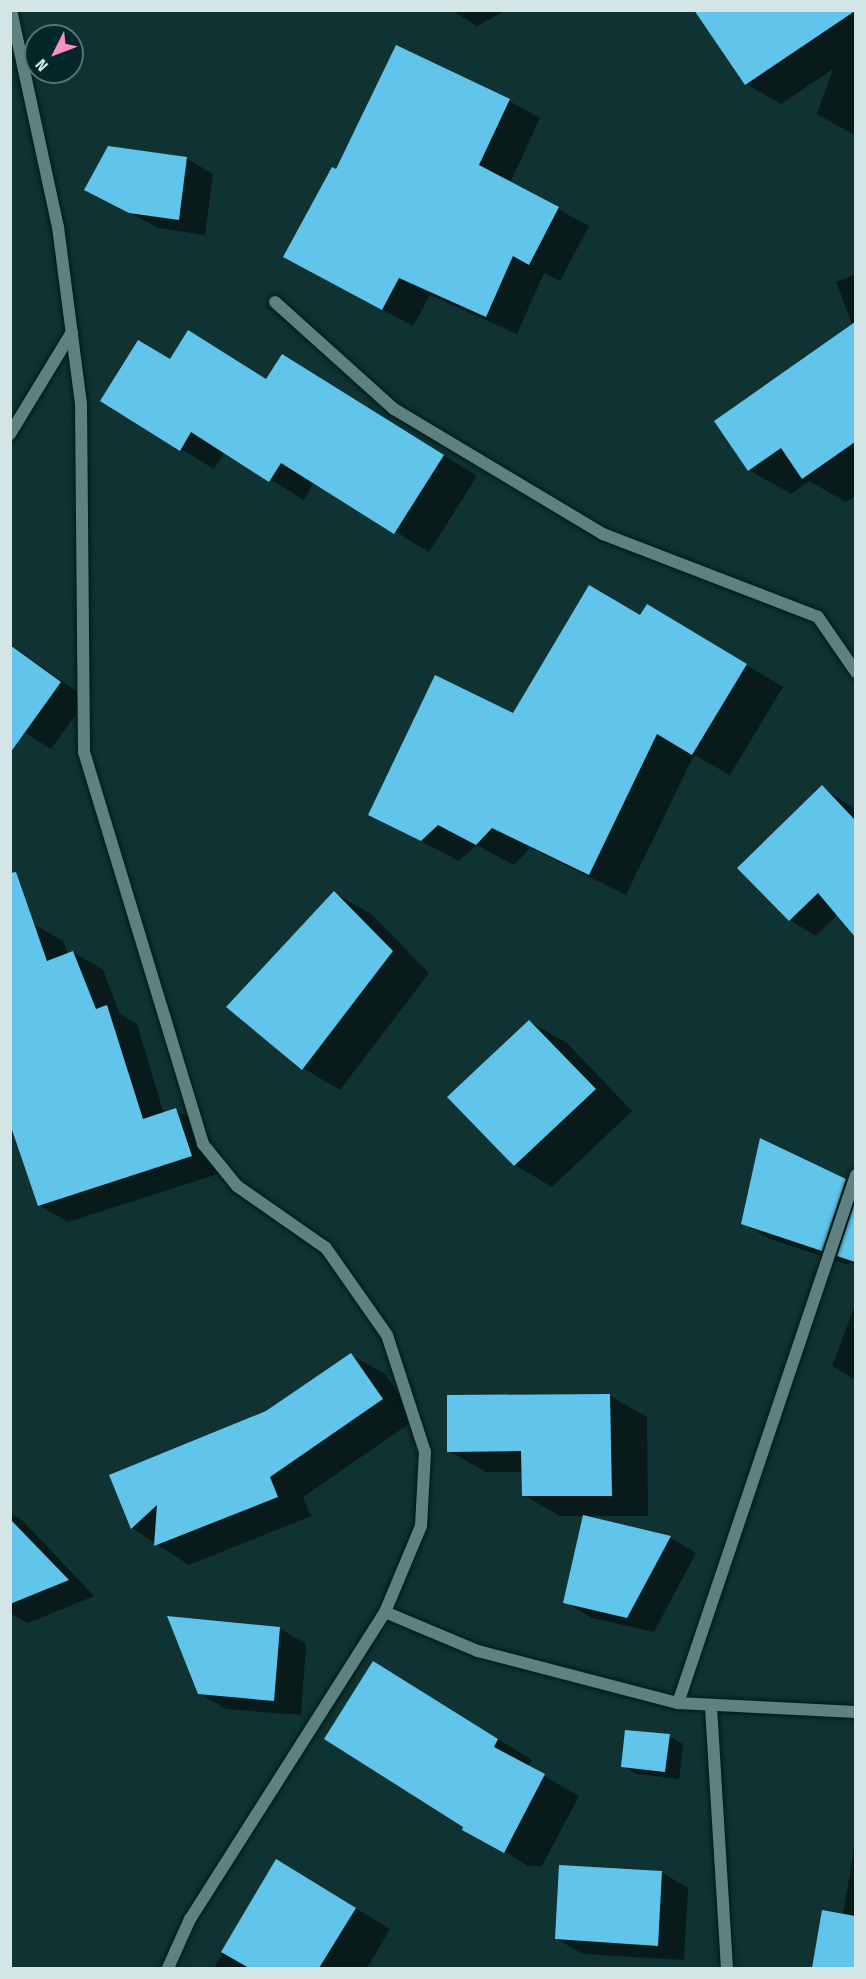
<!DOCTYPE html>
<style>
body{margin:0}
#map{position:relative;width:866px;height:1979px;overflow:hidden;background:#0f3232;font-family:"Fira Sans Condensed",sans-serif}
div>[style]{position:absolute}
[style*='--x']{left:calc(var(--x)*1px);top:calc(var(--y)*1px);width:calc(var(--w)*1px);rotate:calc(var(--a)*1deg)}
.shadow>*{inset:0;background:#0007}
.building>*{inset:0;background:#61c5eb}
.roads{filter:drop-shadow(0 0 2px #011919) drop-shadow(0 0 2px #011919)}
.minor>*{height:12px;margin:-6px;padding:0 6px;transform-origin:6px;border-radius:6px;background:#5e8281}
span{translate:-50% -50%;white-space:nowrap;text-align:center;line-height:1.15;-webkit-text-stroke:6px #042828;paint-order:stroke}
.frame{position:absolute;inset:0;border:12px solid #d3e6e5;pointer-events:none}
.north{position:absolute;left:24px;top:24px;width:60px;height:60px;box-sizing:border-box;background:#042828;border:2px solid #577474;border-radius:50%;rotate:228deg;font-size:16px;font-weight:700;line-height:24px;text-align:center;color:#d3e6e5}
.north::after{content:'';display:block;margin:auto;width:21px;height:27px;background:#fa8fc6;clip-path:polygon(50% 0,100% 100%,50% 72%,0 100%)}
</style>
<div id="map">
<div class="shadow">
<i style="clip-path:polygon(451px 10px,507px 10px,477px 26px)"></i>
<i style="clip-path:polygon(713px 10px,856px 10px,856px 136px,817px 114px,833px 69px,781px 104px,746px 84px)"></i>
<i style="clip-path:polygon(396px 47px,509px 101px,540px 118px,510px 183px,589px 226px,560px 281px,544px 273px,517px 334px,430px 295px,413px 326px,316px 274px,337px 172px)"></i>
<i style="clip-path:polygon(186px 158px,213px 174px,205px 235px,159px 228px,113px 204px)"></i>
<i style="clip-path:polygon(856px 274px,856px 496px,846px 502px,809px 481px,791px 494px,749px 470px,853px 326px,836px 282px)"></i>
<i style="clip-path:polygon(222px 352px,267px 380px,282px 356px,477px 476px,429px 552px,314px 482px,304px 500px,225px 451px,214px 469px,181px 449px,171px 360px)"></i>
<i style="clip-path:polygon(641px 617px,684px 627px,783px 687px,730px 775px,694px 755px,626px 895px,530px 848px,514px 865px,476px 845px,459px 861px,370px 814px,514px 715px)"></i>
<i style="clip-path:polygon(10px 644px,87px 699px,51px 749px,10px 723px)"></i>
<i style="clip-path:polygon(822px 787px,856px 810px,856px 935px,838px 914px,816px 936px,790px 920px)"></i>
<i style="clip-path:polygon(334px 893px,371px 914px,429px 973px,340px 1090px,303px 1068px)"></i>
<i style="clip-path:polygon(33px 924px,63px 941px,68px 954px,73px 952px,103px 970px,120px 1014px,137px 1024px,164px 1114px,176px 1110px,205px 1127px,221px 1173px,68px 1222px,39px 1205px)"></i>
<i style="clip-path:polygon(530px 1022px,567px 1043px,632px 1111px,552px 1187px,515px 1165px,450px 1097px)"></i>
<i style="clip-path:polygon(845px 1180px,856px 1186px,856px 1265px,850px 1262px,849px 1265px,770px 1239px,743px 1224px)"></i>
<i style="clip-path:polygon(856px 1302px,856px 1380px,832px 1366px)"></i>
<i style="clip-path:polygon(351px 1355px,385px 1374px,416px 1419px,303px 1497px,311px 1516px,189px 1565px,132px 1528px,111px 1476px,267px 1413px)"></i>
<i style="clip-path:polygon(610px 1396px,647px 1417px,648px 1516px,589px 1516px,670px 1537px,696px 1553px,654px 1632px,592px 1618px,565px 1602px,585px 1516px,560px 1516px,523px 1495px,523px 1472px,486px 1472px,449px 1451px)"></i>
<i style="clip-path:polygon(10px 1513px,23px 1521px,94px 1596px,28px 1623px,10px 1613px)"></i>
<i style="clip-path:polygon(279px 1628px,306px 1644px,301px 1715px,226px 1709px,199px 1693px)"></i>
<i style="clip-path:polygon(373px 1663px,532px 1760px,528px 1767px,579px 1796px,542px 1866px,528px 1866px,465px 1827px)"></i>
<i style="clip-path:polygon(669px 1736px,683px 1744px,679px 1779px,637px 1774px,623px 1766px)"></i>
<i style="clip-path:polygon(856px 1835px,856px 1968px,813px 1968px,823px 1912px,843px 1915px)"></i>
<i style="clip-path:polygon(277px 1861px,390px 1929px,367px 1968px,214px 1968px)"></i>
<i style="clip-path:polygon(661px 1872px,688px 1888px,684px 1960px,583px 1954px,557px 1939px)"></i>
</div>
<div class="building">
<i style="clip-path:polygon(694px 10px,855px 10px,855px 11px,745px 85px)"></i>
<i style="clip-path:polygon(396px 45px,510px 99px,479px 165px,559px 207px,529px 265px,513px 256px,486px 317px,399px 278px,382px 310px,283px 257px,332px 167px,336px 169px)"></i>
<i style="clip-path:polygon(108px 146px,187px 157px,179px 220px,129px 213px,84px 190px)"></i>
<i style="clip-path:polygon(855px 322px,855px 442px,802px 479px,781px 448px,748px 471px,714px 421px)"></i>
<i style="clip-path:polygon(188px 330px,266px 379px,282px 354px,444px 455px,394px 534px,281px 463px,269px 482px,191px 432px,180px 451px,100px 401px,138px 340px,170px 359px)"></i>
<i style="clip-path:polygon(589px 585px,640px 615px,647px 604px,747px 664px,692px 755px,657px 734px,589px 875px,492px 828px,476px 845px,438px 825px,421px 841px,368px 815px,435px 675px,513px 713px)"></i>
<i style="clip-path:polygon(10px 645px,61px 682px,10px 753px)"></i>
<i style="clip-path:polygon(822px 785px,855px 820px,855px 937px,818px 893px,789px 921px,737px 868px)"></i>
<i style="clip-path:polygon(16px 872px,47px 961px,73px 951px,96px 1009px,107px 1005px,143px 1119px,176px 1108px,192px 1156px,38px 1206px,10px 1124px,10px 873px)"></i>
<i style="clip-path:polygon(334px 891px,393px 951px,302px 1070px,226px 1007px)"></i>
<i style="clip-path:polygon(529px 1020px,596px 1089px,514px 1166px,447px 1097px)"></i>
<i style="clip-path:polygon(760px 1138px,846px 1179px,822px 1251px,741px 1224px)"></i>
<i style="clip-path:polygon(855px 1202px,855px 1262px,837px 1256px)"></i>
<i style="clip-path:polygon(351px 1353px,383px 1399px,270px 1477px,278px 1497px,154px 1546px,157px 1505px,131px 1529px,109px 1475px,266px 1411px)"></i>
<i style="clip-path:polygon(610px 1394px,612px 1496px,522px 1496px,521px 1451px,447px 1452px,447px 1395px)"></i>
<i style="clip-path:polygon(583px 1515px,671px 1536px,627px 1618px,563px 1603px)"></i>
<i style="clip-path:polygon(10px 1519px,69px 1580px,10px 1604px)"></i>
<i style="clip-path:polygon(167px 1616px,280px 1627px,274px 1701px,198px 1694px)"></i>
<i style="clip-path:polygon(373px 1661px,498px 1739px,494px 1747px,545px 1774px,504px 1853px,462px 1830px,463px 1827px,324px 1739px)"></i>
<i style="clip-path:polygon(625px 1730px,670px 1734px,665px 1772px,621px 1767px)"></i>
<i style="clip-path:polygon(276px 1859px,356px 1908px,319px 1968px,249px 1968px,221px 1952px)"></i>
<i style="clip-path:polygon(559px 1865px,662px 1871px,658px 1946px,555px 1939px)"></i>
<i style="clip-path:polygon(822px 1910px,855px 1916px,855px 1968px,812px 1968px)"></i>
</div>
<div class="roads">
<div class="minor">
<i style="--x:11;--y:10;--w:222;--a:77.8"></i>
<i style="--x:58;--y:227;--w:177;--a:82.6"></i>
<i style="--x:81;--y:403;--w:349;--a:89.5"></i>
<i style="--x:84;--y:752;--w:410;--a:73.1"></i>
<i style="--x:203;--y:1144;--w:54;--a:51"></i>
<i style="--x:237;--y:1186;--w:108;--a:34.9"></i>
<i style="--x:326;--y:1248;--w:106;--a:55"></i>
<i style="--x:387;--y:1335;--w:123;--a:72"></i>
<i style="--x:425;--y:1452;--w:74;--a:93.1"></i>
<i style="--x:421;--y:1526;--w:93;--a:112.7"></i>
<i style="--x:385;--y:1612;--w:364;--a:122.4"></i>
<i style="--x:190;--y:1919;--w:54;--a:114.2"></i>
<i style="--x:275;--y:302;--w:160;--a:42"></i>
<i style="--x:394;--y:409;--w:244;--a:30.9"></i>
<i style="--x:603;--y:534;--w:230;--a:21.1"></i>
<i style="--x:818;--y:617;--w:67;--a:55.4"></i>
<i style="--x:10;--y:434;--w:119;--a:-58.7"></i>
<i style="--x:385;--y:1612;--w:101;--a:22.8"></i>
<i style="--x:478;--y:1651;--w:207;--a:14.6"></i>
<i style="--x:678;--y:1703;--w:178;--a:2.9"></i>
<i style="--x:678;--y:1703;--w:557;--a:-71.37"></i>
<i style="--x:711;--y:1707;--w:261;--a:86.5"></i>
</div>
</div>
<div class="frame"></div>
<div class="north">N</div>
</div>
